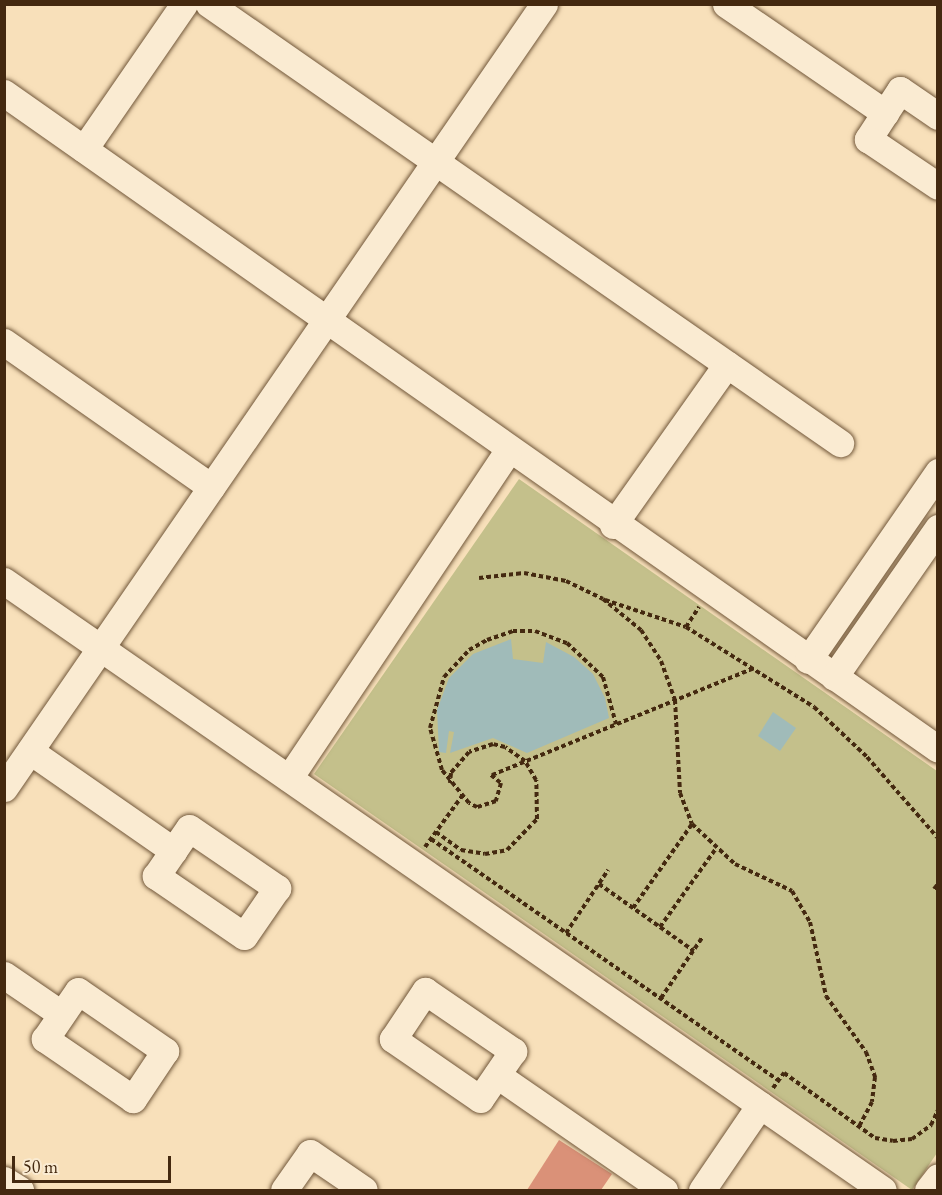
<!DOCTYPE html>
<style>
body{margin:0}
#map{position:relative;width:942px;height:1195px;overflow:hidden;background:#f8e0ba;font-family:"EB Garamond",serif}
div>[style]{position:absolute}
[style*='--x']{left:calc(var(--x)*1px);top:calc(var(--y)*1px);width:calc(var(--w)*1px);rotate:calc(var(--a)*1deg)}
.green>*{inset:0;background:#c4c08b}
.water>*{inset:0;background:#a0bbb9}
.building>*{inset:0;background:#da9178}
.path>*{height:4px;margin-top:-2px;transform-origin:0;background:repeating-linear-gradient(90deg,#442910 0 4.5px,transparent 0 7.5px)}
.roads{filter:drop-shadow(0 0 2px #71573a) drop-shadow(0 0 2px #71573a)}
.minor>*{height:27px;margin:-13.5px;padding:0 13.5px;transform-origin:13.5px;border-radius:13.5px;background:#faebd2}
span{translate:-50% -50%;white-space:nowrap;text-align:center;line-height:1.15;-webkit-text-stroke:6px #faebd2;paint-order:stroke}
.frame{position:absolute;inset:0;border:6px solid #442910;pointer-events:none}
.scale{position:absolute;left:12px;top:1156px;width:159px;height:27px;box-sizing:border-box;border:3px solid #442910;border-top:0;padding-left:8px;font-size:18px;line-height:21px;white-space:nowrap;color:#442910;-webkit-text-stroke:4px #faebd2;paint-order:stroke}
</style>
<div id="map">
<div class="green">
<i style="clip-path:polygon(519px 479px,937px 771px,937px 1153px,912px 1190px,314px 774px)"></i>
</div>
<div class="water">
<i style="clip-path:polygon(511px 639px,513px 659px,543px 663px,546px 642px,574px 657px,593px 674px,605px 698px,609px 718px,527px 753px,493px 738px,450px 753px,454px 732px,449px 731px,446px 753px,439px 752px,437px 710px,449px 678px,473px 654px)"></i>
<i style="clip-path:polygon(773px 712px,796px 728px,780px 751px,758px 736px)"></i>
</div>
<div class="building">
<i style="clip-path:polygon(559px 1140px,612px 1174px,601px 1190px,527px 1190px)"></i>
</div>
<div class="path">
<i style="--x:479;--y:578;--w:45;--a:-6.3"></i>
<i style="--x:524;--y:573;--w:43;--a:10.8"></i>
<i style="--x:566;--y:581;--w:41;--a:25.9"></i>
<i style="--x:603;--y:599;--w:49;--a:39.2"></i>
<i style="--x:641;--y:630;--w:37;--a:57"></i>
<i style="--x:661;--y:661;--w:41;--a:70.3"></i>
<i style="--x:675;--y:700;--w:93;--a:86.9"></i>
<i style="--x:680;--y:793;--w:33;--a:69"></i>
<i style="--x:692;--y:824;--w:59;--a:42.9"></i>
<i style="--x:735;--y:864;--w:63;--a:25.3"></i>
<i style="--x:792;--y:891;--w:36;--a:60"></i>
<i style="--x:810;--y:922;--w:76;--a:77.8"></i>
<i style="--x:826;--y:996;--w:69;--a:54.5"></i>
<i style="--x:866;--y:1052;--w:27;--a:70"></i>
<i style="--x:875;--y:1077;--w:25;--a:97"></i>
<i style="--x:872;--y:1102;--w:27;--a:118"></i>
<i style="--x:605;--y:600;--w:85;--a:18.4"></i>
<i style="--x:686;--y:627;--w:151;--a:32"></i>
<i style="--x:814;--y:707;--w:73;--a:43.3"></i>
<i style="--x:867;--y:757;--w:108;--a:48.8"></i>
<i style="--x:686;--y:627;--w:24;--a:-57"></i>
<i style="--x:491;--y:775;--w:13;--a:39"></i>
<i style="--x:501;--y:783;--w:19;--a:106"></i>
<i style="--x:496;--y:801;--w:20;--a:162"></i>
<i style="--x:477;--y:807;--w:9;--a:-153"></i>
<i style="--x:469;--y:803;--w:43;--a:-129.3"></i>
<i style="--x:442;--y:770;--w:44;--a:-105.9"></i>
<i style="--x:430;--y:728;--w:53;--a:-74.6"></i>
<i style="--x:444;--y:677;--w:37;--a:-47"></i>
<i style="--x:469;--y:650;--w:21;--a:-29"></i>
<i style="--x:487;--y:640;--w:28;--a:-19"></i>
<i style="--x:513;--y:631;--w:22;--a:0"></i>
<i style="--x:535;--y:631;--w:34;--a:21"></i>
<i style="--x:567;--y:643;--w:50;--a:43.4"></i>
<i style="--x:603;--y:677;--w:49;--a:74.5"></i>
<i style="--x:492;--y:775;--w:283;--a:-22.2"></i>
<i style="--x:436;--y:832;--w:31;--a:36"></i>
<i style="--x:461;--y:850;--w:24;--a:9"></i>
<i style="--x:485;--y:854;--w:22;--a:-10"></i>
<i style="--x:507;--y:850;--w:43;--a:-45.9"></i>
<i style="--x:537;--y:819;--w:39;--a:-91"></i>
<i style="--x:536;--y:780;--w:22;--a:-120"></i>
<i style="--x:525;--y:761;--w:24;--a:-145"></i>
<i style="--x:505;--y:747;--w:12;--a:-166"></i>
<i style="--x:493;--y:744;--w:25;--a:162"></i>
<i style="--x:469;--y:752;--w:28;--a:131"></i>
<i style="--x:451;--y:773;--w:10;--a:96"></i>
<i style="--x:431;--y:839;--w:424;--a:34.8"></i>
<i style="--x:425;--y:847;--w:63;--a:-54"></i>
<i style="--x:599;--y:884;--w:116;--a:35.2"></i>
<i style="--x:934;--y:889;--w:6;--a:-51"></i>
<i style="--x:633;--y:908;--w:103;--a:-54.9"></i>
<i style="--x:660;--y:927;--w:95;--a:-54.5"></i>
<i style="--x:566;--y:933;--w:76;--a:-56.3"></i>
<i style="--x:661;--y:998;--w:73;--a:-55.7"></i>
<i style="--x:773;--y:1088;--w:19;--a:-54"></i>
<i style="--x:784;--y:1073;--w:112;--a:35.5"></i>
<i style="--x:875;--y:1138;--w:18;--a:9"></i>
<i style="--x:893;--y:1141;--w:19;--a:-6"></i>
<i style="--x:912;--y:1139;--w:24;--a:-36"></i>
<i style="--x:931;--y:1125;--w:17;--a:-65"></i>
</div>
<div class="roads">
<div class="minor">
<i style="--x:209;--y:4;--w:769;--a:34.83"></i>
<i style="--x:726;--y:4;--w:193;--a:34.4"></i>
<i style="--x:4;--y:93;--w:1141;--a:35.08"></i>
<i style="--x:938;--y:116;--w:46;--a:-145.6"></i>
<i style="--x:900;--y:90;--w:59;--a:123.1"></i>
<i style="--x:868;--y:139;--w:84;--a:33.9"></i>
<i style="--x:84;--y:149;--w:176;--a:-55.4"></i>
<i style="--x:4;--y:342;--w:253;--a:35"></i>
<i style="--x:613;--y:525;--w:197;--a:-54.7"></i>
<i style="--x:4;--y:581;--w:1069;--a:34.72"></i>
<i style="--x:808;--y:660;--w:229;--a:-55.3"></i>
<i style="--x:834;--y:677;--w:182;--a:-55.1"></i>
<i style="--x:30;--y:751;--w:175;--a:34.8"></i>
<i style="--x:289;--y:778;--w:394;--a:-56.2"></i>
<i style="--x:4;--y:788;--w:952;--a:-55.44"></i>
<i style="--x:189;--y:828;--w:107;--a:34.3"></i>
<i style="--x:277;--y:888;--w:58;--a:124.5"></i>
<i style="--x:244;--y:936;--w:107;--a:-145.7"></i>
<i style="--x:156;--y:876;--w:58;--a:-55.5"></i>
<i style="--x:4;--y:975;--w:69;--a:34.4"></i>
<i style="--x:78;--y:991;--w:106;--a:34.6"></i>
<i style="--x:165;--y:1051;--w:58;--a:123.7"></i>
<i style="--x:133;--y:1099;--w:107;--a:-145.7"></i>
<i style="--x:45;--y:1039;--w:58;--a:-55.5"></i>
<i style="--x:425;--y:991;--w:107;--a:34.3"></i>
<i style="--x:513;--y:1051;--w:58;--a:124.5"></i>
<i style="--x:480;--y:1099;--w:106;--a:-145.4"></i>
<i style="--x:393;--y:1039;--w:58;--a:-56.3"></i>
<i style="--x:497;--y:1075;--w:203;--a:34.6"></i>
<i style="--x:4;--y:1180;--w:19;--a:32"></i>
<i style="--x:284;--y:1190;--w:45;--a:-54.9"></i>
<i style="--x:310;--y:1153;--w:65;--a:34.4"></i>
<i style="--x:702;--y:1190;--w:103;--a:-55.7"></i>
<i style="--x:928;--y:1190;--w:16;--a:-52"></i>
</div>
</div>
<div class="frame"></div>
<div class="scale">50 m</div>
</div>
